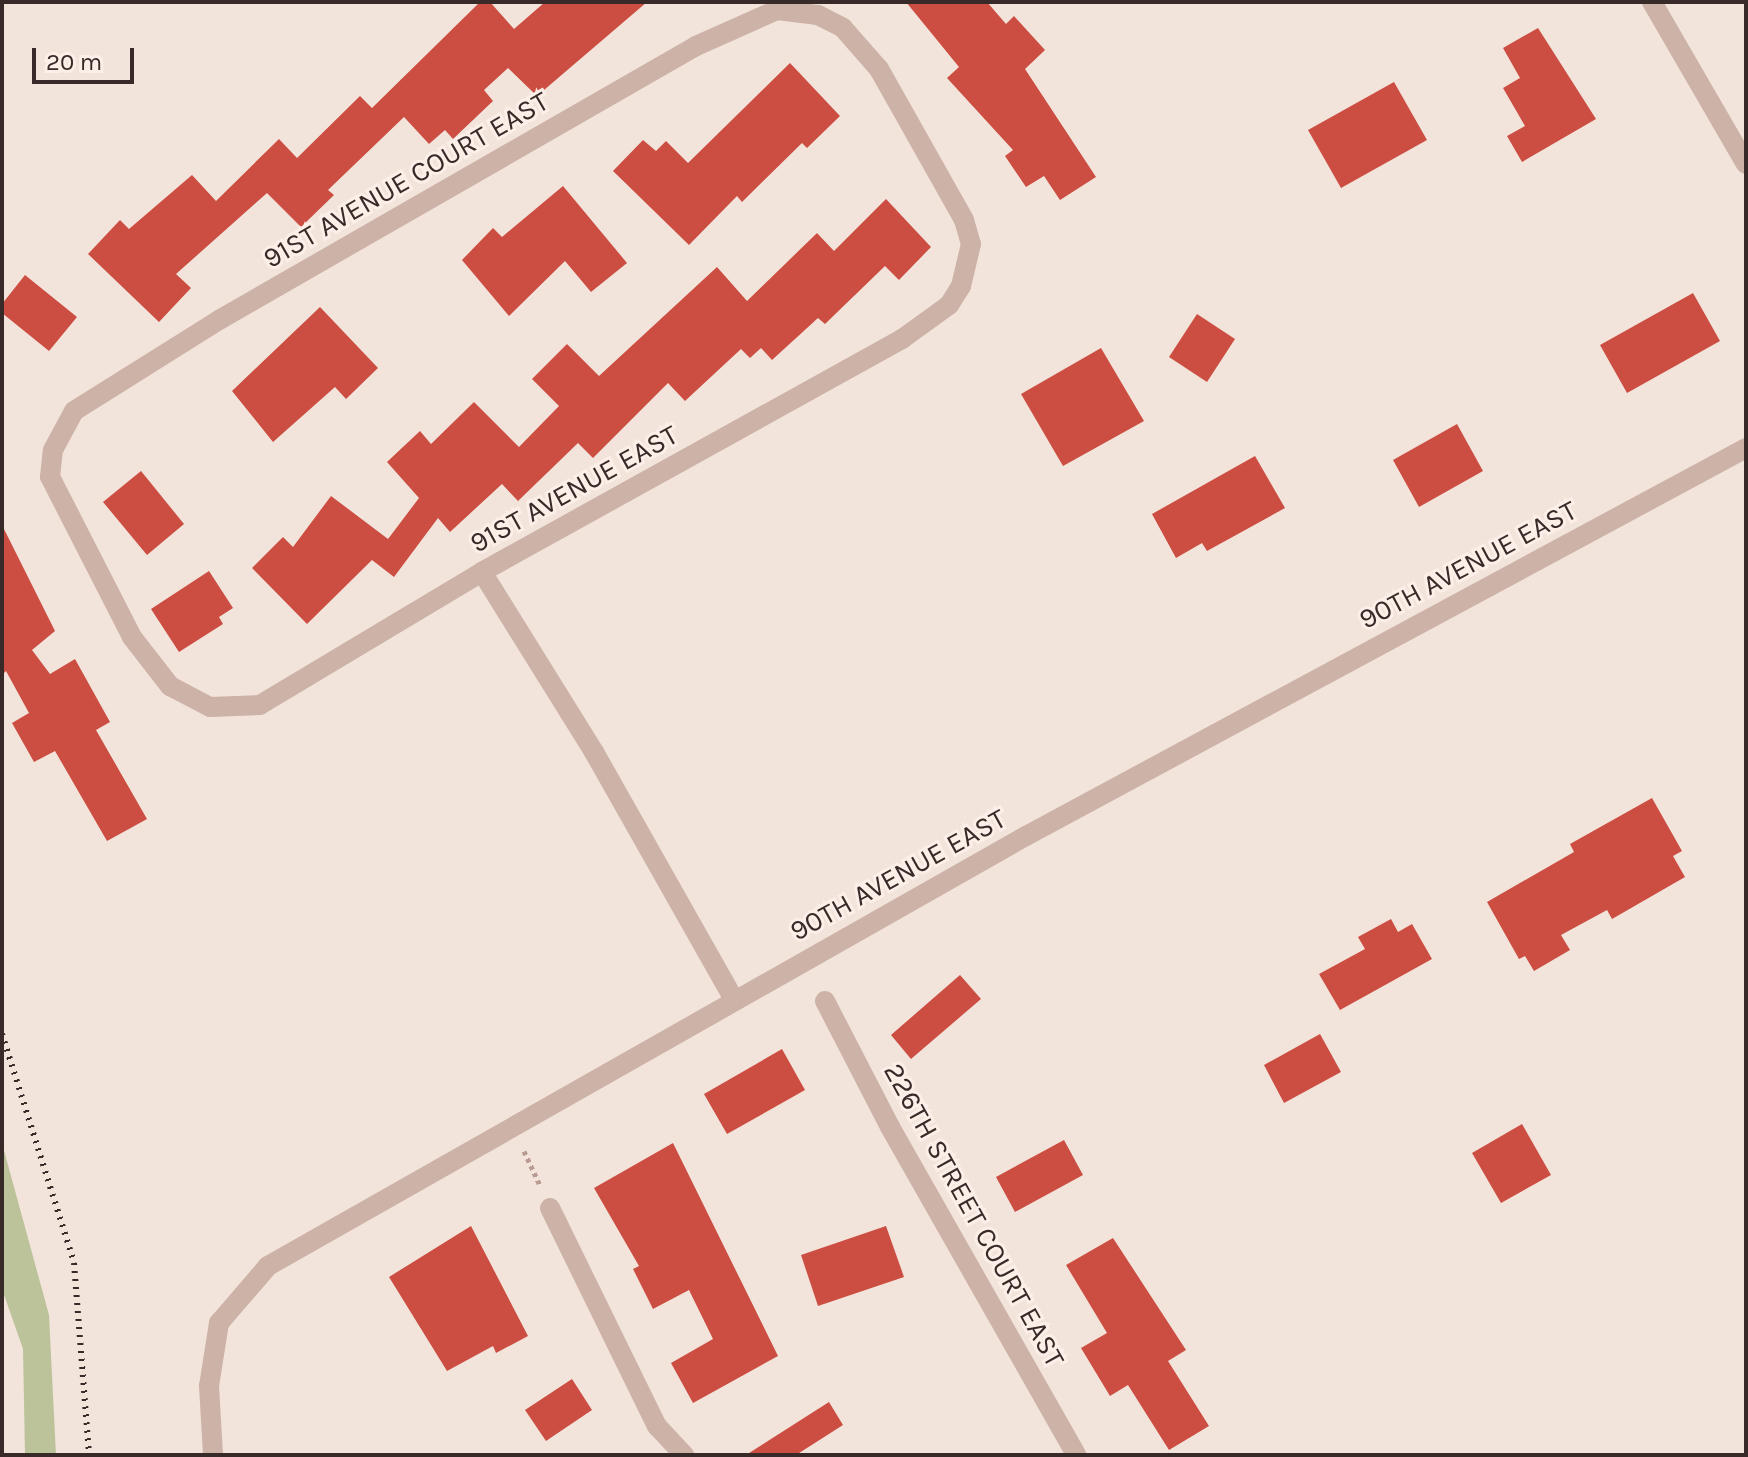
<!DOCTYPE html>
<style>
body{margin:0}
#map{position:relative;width:1748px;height:1457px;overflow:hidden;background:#f3e4db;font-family:Karla,sans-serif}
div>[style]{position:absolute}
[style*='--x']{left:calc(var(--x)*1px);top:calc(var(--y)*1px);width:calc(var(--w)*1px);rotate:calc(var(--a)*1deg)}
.green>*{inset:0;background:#bcc39b}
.building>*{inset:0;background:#cc4d41}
.path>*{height:5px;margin-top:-2.5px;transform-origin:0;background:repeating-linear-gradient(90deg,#b89c91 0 4px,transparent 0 8px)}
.street>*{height:20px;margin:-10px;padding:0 10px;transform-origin:10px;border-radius:10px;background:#ccb2a7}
.rail>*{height:6px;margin-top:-3px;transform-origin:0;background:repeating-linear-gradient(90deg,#382a28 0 2px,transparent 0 8px)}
span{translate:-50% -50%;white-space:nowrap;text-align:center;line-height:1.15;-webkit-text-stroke:6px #fbefe8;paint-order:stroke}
.street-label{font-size:28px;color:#382a28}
.frame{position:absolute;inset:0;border:4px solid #382a28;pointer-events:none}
.scale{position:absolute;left:32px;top:48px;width:102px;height:36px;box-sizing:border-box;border:4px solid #382a28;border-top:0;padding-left:10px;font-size:24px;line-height:28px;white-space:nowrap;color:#382a28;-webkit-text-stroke:6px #fbefe8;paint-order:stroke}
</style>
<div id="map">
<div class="green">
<i style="clip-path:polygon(2px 1143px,49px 1315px,56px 1455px,25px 1455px,23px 1349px,2px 1289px)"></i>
</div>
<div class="building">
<i style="clip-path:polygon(480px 2px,490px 2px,514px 29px,545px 2px,647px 2px,537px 96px,508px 68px,484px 90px,493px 101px,453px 139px,445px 130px,429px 144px,404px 117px,328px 190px,334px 195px,301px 227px,267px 193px,176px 274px,191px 288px,159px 322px,88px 254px,120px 220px,129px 229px,192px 175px,216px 201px,279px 139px,297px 158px,360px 96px,372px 108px)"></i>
<i style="clip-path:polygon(906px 2px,987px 2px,1006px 24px,1014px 16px,1045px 50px,1025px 69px,1096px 177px,1060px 200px,1044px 176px,1026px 187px,1005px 156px,1013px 150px,947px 78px,959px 67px)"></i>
<i style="clip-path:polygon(1538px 28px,1596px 119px,1522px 162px,1507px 136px,1525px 126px,1503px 88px,1520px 78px,1503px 48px)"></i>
<i style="clip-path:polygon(790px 63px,840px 116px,807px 148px,802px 143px,742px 202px,737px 196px,689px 245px,613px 171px,643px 140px,656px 151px,666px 141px,688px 163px)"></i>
<i style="clip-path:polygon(1394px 82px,1427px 140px,1341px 188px,1308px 130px)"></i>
<i style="clip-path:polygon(563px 186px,627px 263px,591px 292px,565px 261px,509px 316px,462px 260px,493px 228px,502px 237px)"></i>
<i style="clip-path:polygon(886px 199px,931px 247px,899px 280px,885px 266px,825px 324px,818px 318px,772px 360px,761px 348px,750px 358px,741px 349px,685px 401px,668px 383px,593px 458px,578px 443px,518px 501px,502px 484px,450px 532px,438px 518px,394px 577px,372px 560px,307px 624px,252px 568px,283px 537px,293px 547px,331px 496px,388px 539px,419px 498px,387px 462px,420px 431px,431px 444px,474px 402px,519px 447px,559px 406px,532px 379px,567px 344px,599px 376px,717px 267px,747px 301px,817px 233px,834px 251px)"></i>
<i style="clip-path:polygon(25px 275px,77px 317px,49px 351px,2px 313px,2px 304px)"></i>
<i style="clip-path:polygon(1693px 293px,1720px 341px,1627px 393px,1600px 345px)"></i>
<i style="clip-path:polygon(320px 307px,378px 368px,346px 399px,335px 387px,273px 442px,232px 391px)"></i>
<i style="clip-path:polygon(1197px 314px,1235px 339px,1207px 382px,1169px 357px)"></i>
<i style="clip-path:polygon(1101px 348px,1144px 421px,1063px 466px,1021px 394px)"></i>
<i style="clip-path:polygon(1457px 424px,1483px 471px,1419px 507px,1393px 460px)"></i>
<i style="clip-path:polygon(1255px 456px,1285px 508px,1207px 551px,1202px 543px,1176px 558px,1152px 514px)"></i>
<i style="clip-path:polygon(141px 471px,184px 524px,147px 555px,103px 502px)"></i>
<i style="clip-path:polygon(2px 525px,55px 631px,32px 650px,50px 674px,75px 659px,110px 722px,96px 730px,147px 819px,107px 841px,55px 751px,34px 762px,12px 723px,29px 713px,6px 671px,2px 675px)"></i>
<i style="clip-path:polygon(209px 571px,233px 608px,219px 617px,223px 624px,179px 652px,151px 609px)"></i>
<i style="clip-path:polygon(1652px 798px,1682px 851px,1673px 856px,1685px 877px,1612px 919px,1607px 910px,1561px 935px,1570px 950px,1534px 971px,1525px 956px,1519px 959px,1487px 902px,1574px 852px,1570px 844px)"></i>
<i style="clip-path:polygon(1391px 919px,1398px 932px,1412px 924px,1432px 959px,1340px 1010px,1319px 974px,1365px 949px,1358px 937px)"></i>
<i style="clip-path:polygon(960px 975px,981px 999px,911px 1059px,891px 1035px)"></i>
<i style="clip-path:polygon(1320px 1034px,1341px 1072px,1284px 1103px,1264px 1065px)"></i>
<i style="clip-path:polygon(782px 1049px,805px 1090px,727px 1134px,704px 1094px)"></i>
<i style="clip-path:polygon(1522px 1124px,1551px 1175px,1501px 1203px,1472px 1153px)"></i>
<i style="clip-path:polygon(1064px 1140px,1083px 1175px,1015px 1212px,996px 1177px)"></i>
<i style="clip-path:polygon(673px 1143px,778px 1356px,693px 1403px,671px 1363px,713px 1339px,689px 1290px,653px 1309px,633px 1269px,639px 1266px,594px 1188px)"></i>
<i style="clip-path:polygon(471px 1226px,528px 1336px,496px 1353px,493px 1346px,447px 1371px,389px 1277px)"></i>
<i style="clip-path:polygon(886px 1226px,904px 1277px,818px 1306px,801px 1255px)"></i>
<i style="clip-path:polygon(1113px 1238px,1186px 1350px,1168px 1361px,1209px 1426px,1169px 1450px,1128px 1385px,1110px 1396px,1081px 1348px,1107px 1333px,1066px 1265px)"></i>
<i style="clip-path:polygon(572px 1379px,592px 1410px,546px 1441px,525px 1410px)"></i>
<i style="clip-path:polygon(829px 1402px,843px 1425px,796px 1455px,746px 1455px)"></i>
</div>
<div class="path">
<i style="--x:524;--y:1151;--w:38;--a:65"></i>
</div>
<div class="street">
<i style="--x:1652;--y:2;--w:187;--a:59.9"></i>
<i style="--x:777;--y:10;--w:41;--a:7"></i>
<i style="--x:818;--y:15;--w:28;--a:27"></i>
<i style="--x:843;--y:28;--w:55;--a:48.7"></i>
<i style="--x:879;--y:69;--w:173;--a:60.6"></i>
<i style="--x:964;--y:220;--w:25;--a:74"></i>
<i style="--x:971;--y:244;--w:43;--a:103.4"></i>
<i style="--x:961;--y:286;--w:22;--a:122"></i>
<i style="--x:949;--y:305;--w:58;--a:144.1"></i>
<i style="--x:902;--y:339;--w:480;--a:151"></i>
<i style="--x:482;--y:572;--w:259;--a:149.1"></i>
<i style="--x:260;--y:705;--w:50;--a:177.7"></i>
<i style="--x:210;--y:707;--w:45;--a:-152.3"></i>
<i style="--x:170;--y:686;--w:62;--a:-127.8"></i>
<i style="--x:132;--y:637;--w:180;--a:-117.1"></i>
<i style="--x:50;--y:477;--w:27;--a:-84"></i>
<i style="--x:53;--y:450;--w:44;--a:-61.7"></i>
<i style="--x:74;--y:411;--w:171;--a:-32.1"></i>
<i style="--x:219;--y:320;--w:550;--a:-29.87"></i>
<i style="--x:696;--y:46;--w:89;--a:-24"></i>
<i style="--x:482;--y:572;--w:212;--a:58.1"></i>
<i style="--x:594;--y:752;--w:283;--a:60.5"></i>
<i style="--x:825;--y:1001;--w:142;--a:62.7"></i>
<i style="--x:890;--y:1127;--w:377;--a:60.4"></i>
<i style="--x:550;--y:1208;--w:243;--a:63.9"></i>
<i style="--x:657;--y:1426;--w:40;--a:47"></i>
<i style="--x:213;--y:1455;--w:69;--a:-93.3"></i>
<i style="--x:209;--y:1386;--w:64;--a:-81"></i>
<i style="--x:219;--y:1323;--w:75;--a:-49.3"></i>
<i style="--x:268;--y:1266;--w:871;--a:-29.57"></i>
<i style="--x:1026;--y:836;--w:818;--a:-28.32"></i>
</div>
<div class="rail">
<i style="--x:2;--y:1034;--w:240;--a:72.5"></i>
<i style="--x:74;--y:1263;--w:193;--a:85.5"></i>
</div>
<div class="street-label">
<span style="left:406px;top:180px;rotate:-30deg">91ST AVENUE COURT EAST</span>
<span style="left:574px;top:489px;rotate:-29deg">91ST AVENUE EAST</span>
<span style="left:1468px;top:565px;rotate:-28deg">90TH AVENUE EAST</span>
<span style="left:898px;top:875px;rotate:-29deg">90TH AVENUE EAST</span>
<span style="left:974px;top:1215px;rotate:61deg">226TH STREET COURT EAST</span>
</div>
<div class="frame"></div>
<div class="scale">20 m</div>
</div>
